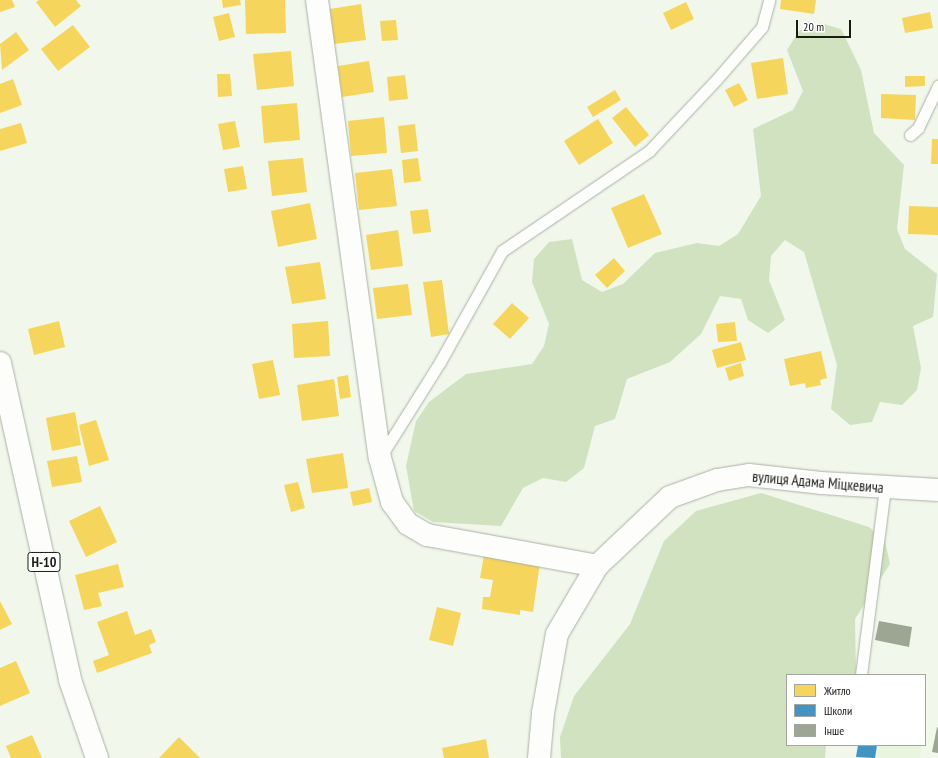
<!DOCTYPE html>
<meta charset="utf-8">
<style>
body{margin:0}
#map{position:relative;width:938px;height:758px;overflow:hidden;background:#f1f8eb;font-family:"PT Sans Narrow",sans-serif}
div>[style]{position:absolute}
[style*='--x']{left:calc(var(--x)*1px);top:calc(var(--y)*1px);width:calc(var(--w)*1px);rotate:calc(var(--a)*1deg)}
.built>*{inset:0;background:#e9f5de}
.green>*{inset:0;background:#d0e2bf}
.homes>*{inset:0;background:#f6d55c}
.schools>*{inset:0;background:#4393c3}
.building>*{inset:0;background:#9ca692}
.roads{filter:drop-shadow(0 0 1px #aaafa5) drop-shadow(0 0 1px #aaafa5)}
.service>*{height:11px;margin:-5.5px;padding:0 5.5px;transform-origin:5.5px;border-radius:5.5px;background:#fdfefc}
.minor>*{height:22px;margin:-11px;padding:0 11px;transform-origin:11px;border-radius:11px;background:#fdfefc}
.tertiary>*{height:22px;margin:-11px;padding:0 11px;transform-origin:11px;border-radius:11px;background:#fdfefc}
.primary>*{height:22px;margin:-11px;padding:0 11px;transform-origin:11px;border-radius:11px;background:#fdfefc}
span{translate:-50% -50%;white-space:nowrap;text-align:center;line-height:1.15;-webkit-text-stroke:4px #fff;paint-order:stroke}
.shield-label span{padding:1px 3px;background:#fff;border:1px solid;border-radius:3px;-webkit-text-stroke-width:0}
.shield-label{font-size:14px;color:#181d14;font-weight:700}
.street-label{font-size:15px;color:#181d14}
.legend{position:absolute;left:786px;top:674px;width:140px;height:72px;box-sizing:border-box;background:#fff;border:1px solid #a3a5a1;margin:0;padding:5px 7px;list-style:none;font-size:12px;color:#181d14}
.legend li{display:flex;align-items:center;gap:8px;height:20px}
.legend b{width:20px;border:1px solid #a3a5a1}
.scale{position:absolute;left:796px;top:20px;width:55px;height:18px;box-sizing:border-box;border:2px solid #181d14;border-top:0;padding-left:5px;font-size:12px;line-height:14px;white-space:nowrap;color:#181d14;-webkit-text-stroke:3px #fff;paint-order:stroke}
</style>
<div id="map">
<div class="built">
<i style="clip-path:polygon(862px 745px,922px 745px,920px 758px,860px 758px)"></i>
</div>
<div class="green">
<i style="clip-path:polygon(820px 23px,841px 29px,861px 70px,874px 133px,904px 165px,897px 229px,905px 249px,937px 274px,933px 317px,913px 326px,921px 368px,917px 390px,902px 405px,880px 402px,872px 422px,850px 425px,831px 409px,837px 365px,804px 252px,785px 240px,771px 256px,769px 280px,785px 320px,768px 333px,748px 320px,741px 299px,720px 296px,701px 334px,670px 362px,627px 379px,615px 419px,595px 426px,584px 468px,566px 482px,543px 478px,523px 488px,501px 526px,433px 522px,414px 511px,406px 466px,416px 421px,429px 402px,466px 374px,532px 364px,544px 346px,549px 324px,532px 282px,534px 259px,549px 242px,572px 239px,582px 280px,602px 292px,623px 284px,655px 253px,697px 243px,719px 246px,738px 234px,761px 196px,753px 129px,793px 110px,803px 91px,787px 50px,799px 31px)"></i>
<i style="clip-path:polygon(761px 493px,869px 527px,885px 541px,890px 564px,855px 619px,856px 675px,787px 675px,787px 745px,826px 745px,825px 758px,561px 758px,560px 737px,574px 696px,630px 624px,664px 541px,696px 511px)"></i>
</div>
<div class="homes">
<i style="clip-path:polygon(0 0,12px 0,15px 7px,0 12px)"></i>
<i style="clip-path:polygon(39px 0,76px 0,81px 6px,55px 27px,36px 2px)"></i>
<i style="clip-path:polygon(222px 0,240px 0,241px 5px,223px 8px)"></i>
<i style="clip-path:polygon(245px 0,285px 0,286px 33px,246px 34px)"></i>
<i style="clip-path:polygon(781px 0,816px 0,814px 14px,780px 9px)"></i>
<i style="clip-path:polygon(686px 2px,694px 19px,671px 30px,663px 13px)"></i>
<i style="clip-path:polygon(361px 4px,366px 40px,334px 44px,330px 9px)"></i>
<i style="clip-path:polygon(930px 12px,933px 28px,905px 33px,902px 18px)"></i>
<i style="clip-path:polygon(229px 13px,235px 37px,219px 41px,213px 17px)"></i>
<i style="clip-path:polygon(396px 20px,398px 40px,382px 41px,380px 21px)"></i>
<i style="clip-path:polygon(73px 25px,90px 47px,58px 71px,41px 49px)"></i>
<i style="clip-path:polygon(16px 32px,29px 50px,2px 70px,0 44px)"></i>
<i style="clip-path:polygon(291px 51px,294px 86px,257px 90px,253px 54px)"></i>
<i style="clip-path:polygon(783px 58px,788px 94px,757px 99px,751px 63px)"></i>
<i style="clip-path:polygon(369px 61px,374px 92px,342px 97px,338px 66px)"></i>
<i style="clip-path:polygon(217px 74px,230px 74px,232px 96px,218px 97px)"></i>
<i style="clip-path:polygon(405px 75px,408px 99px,389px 101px,387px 77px)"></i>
<i style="clip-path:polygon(905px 76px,925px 76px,925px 86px,905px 87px)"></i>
<i style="clip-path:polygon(13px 79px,22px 105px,0 113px,0 84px)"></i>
<i style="clip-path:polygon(739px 83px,748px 100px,734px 107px,725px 90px)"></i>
<i style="clip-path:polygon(615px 90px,621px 100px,593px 117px,587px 107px)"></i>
<i style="clip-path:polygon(881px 94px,916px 95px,915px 120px,881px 118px)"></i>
<i style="clip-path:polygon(297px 103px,300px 140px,264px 143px,261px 106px)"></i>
<i style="clip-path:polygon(626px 107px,649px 135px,635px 147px,612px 118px)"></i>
<i style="clip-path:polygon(384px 117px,387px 153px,351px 156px,348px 121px)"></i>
<i style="clip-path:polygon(598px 119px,613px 143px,579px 165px,564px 141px)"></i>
<i style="clip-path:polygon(235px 121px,240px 147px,223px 150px,218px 124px)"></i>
<i style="clip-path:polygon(21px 123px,27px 143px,0 151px,0 129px)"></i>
<i style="clip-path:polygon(415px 124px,418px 151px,401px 153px,398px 126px)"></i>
<i style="clip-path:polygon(932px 139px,938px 139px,938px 164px,931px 164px)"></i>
<i style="clip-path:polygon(303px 158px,307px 192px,272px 196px,268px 161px)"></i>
<i style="clip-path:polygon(418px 158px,421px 181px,404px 183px,402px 160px)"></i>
<i style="clip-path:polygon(243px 166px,247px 189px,228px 192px,224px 169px)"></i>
<i style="clip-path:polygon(392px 169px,397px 206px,359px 210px,355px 173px)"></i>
<i style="clip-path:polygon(644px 194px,662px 234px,628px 248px,611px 208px)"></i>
<i style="clip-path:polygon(310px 203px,317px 239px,278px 247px,271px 211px)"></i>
<i style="clip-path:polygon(909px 206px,938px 207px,938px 235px,908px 234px)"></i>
<i style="clip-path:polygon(428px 209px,431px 232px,413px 234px,410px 211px)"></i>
<i style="clip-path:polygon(398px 230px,403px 266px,371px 270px,366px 235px)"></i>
<i style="clip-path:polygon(614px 258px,625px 271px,607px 288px,595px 275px)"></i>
<i style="clip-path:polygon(320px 262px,326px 299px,292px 304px,285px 267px)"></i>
<i style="clip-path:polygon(442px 280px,449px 334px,431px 337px,423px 282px)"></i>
<i style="clip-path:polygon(408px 284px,412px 315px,377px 319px,373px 288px)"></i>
<i style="clip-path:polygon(512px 303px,529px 318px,510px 339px,493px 324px)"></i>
<i style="clip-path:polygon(59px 321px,65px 347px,34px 355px,28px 329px)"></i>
<i style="clip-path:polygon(328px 321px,330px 356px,294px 358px,292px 324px)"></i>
<i style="clip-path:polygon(735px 322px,737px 341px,718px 342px,716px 324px)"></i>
<i style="clip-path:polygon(741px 342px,746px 360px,717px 368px,712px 350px)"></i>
<i style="clip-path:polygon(821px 351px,827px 378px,820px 380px,821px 385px,806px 388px,805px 383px,790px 386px,784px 359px)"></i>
<i style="clip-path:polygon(273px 360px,280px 395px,259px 399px,252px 364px)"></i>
<i style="clip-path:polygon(741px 363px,744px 376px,729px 381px,725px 368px)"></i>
<i style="clip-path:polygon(348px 375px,351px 397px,340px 399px,337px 377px)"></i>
<i style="clip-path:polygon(334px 379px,339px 416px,302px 421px,297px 385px)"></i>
<i style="clip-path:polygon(75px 412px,81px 445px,52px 451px,46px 418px)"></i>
<i style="clip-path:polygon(96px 420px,109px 460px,89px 466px,79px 425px)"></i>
<i style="clip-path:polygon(343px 453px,348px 488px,312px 493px,306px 459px)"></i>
<i style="clip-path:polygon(77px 456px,82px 482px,52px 487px,47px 461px)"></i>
<i style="clip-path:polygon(298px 482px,305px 508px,291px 512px,284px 485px)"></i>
<i style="clip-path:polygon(369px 488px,372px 502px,353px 506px,350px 492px)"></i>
<i style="clip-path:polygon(100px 506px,117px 542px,86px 557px,69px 521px)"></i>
<i style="clip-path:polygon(484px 555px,540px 563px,533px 612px,520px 610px,520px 615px,482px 609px,483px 597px,490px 597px,493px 580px,480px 578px)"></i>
<i style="clip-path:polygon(118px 564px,124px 587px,98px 593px,102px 606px,84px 610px,75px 575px)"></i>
<i style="clip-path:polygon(0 601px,12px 624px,0 630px)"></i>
<i style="clip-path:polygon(437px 607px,461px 613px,453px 646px,429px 640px)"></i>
<i style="clip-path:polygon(127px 611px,135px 635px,151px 629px,156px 642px,149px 645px,152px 653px,97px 673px,93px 661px,109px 655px,97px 622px)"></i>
<i style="clip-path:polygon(16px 661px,30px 693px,0 706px,0 668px)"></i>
<i style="clip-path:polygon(32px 735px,42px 758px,11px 758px,6px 746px)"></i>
<i style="clip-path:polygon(179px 737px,200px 758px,159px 758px)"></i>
<i style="clip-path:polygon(486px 739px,489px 758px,444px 758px,442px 748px)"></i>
</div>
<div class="schools">
<i style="clip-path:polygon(858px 745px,877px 745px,875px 758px,856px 757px)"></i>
</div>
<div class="building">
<i style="clip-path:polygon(879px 621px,912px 627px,909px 647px,875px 640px)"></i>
<i style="clip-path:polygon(937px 727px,938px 728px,938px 753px,932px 752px)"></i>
</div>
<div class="roads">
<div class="service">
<i style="--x:910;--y:135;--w:11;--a:-41"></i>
<i style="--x:918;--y:128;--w:47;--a:-64.5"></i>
<i style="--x:381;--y:456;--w:111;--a:-57.9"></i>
<i style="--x:440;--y:362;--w:127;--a:-60.8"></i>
<i style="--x:502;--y:251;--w:178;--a:-34.2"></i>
<i style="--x:649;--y:151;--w:98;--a:-46.7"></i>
<i style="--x:716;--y:80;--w:70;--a:-49"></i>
<i style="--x:762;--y:27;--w:28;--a:-75"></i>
<i style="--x:861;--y:675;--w:189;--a:-82.7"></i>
</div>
<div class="minor">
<i style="--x:317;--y:0;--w:462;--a:82.2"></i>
<i style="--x:380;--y:458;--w:46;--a:74.7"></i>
<i style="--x:392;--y:502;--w:27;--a:54"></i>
<i style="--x:408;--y:524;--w:22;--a:30"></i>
<i style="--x:427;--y:535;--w:173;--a:10.3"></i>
</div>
<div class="tertiary">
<i style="--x:539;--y:758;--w:45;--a:-84.9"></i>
<i style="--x:543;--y:713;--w:80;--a:-80"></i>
<i style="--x:557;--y:634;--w:79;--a:-59.5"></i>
<i style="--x:597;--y:566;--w:100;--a:-43.4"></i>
<i style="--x:670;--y:497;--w:50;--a:-19.9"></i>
<i style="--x:717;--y:480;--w:32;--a:-9"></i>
<i style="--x:749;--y:475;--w:72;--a:6.3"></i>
<i style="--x:821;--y:483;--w:117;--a:3.4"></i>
</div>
<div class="primary">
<i style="--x:0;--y:363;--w:325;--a:77.5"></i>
<i style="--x:70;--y:680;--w:83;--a:70.9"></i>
</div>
</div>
<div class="shield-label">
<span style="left:44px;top:562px">Н-10</span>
</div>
<div class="street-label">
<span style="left:818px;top:482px;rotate:5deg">вулиця Адама Міцкевича</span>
</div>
<ul class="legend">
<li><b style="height:11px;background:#f6d55c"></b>Житло</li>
<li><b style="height:11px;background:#4393c3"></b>Школи</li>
<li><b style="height:11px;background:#9ca692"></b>Інше</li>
</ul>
<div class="scale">20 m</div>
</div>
